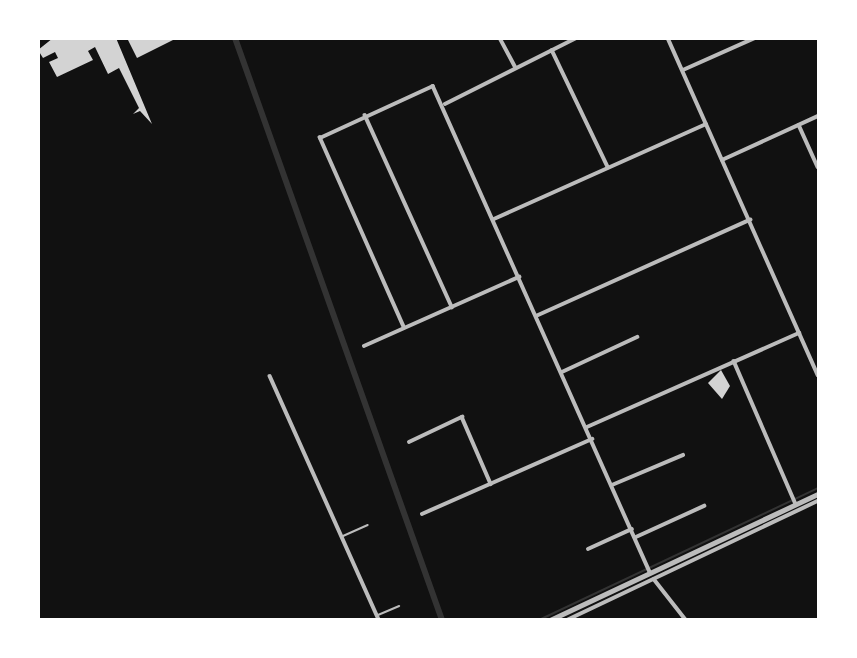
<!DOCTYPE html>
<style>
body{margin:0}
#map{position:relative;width:857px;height:658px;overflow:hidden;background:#111;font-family:"IBM Plex Sans",sans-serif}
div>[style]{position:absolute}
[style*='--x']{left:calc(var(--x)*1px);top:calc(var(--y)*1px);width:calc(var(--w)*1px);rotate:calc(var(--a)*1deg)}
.stream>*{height:2px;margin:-1px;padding:0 1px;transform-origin:1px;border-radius:1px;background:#333}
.canal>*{height:6px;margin:-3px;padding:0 3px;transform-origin:3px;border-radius:3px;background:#333}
.building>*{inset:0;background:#d3d3d3}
.service>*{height:2px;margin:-1px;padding:0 1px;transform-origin:1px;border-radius:1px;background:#bcbcbc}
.minor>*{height:3.5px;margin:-1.75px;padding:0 1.75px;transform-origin:1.75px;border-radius:1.75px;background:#bcbcbc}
.tertiary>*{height:4.5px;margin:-2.25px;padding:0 2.25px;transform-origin:2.25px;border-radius:2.25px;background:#bcbcbc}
span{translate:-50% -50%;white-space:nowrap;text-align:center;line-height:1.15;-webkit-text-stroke:7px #fff;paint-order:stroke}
.frame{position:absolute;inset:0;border:40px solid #fff;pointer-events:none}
</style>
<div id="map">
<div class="stream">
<i style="--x:539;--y:620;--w:309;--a:-25.3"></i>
</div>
<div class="canal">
<i style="--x:235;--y:38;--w:618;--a:70.42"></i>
</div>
<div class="building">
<i style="clip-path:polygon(53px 38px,116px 38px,152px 124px,140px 111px,133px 114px,139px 108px,119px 68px,108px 74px,95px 47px,88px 51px,93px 60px,57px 77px,49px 62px,58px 58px,55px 52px,43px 58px,38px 50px)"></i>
<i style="clip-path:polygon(127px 38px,177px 38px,137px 58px)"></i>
<i style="clip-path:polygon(721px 370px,730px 386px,722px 399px,708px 383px)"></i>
</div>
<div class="service">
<i style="--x:343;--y:536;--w:27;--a:-24"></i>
<i style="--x:378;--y:615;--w:23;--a:-23"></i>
</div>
<div class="minor">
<i style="--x:500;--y:38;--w:32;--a:62"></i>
<i style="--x:668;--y:38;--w:369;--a:66"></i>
<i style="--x:552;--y:50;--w:130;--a:64.4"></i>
<i style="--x:683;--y:70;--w:79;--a:-24"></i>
<i style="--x:445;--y:104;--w:147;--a:-26.7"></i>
<i style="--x:365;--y:115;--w:211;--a:65.6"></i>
<i style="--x:799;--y:125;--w:46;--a:65.7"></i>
<i style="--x:722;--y:160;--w:106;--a:-24.6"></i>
<i style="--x:494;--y:219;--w:232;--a:-24.1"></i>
<i style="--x:536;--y:316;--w:235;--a:-24.2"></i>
<i style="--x:404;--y:328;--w:208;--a:-113.9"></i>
<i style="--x:320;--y:138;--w:124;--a:-24.7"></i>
<i style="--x:433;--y:86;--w:532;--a:65.94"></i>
<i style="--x:364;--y:346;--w:170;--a:-24"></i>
<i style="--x:734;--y:361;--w:156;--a:66.6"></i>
<i style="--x:562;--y:372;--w:83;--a:-25"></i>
<i style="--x:270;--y:376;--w:267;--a:65.9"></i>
<i style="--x:587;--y:427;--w:232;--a:-23.9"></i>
<i style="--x:409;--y:442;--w:59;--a:-25.3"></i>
<i style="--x:462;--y:417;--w:73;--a:66.6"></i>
<i style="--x:612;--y:485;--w:77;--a:-22.9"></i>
<i style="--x:422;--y:514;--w:186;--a:-23.8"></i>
<i style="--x:636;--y:537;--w:75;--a:-24.5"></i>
<i style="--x:588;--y:549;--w:48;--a:-24.4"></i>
<i style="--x:654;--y:579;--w:52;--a:52"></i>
<i style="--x:567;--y:620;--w:278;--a:-25.4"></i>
</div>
<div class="tertiary">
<i style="--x:550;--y:620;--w:296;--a:-25.2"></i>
</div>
<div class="frame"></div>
</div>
